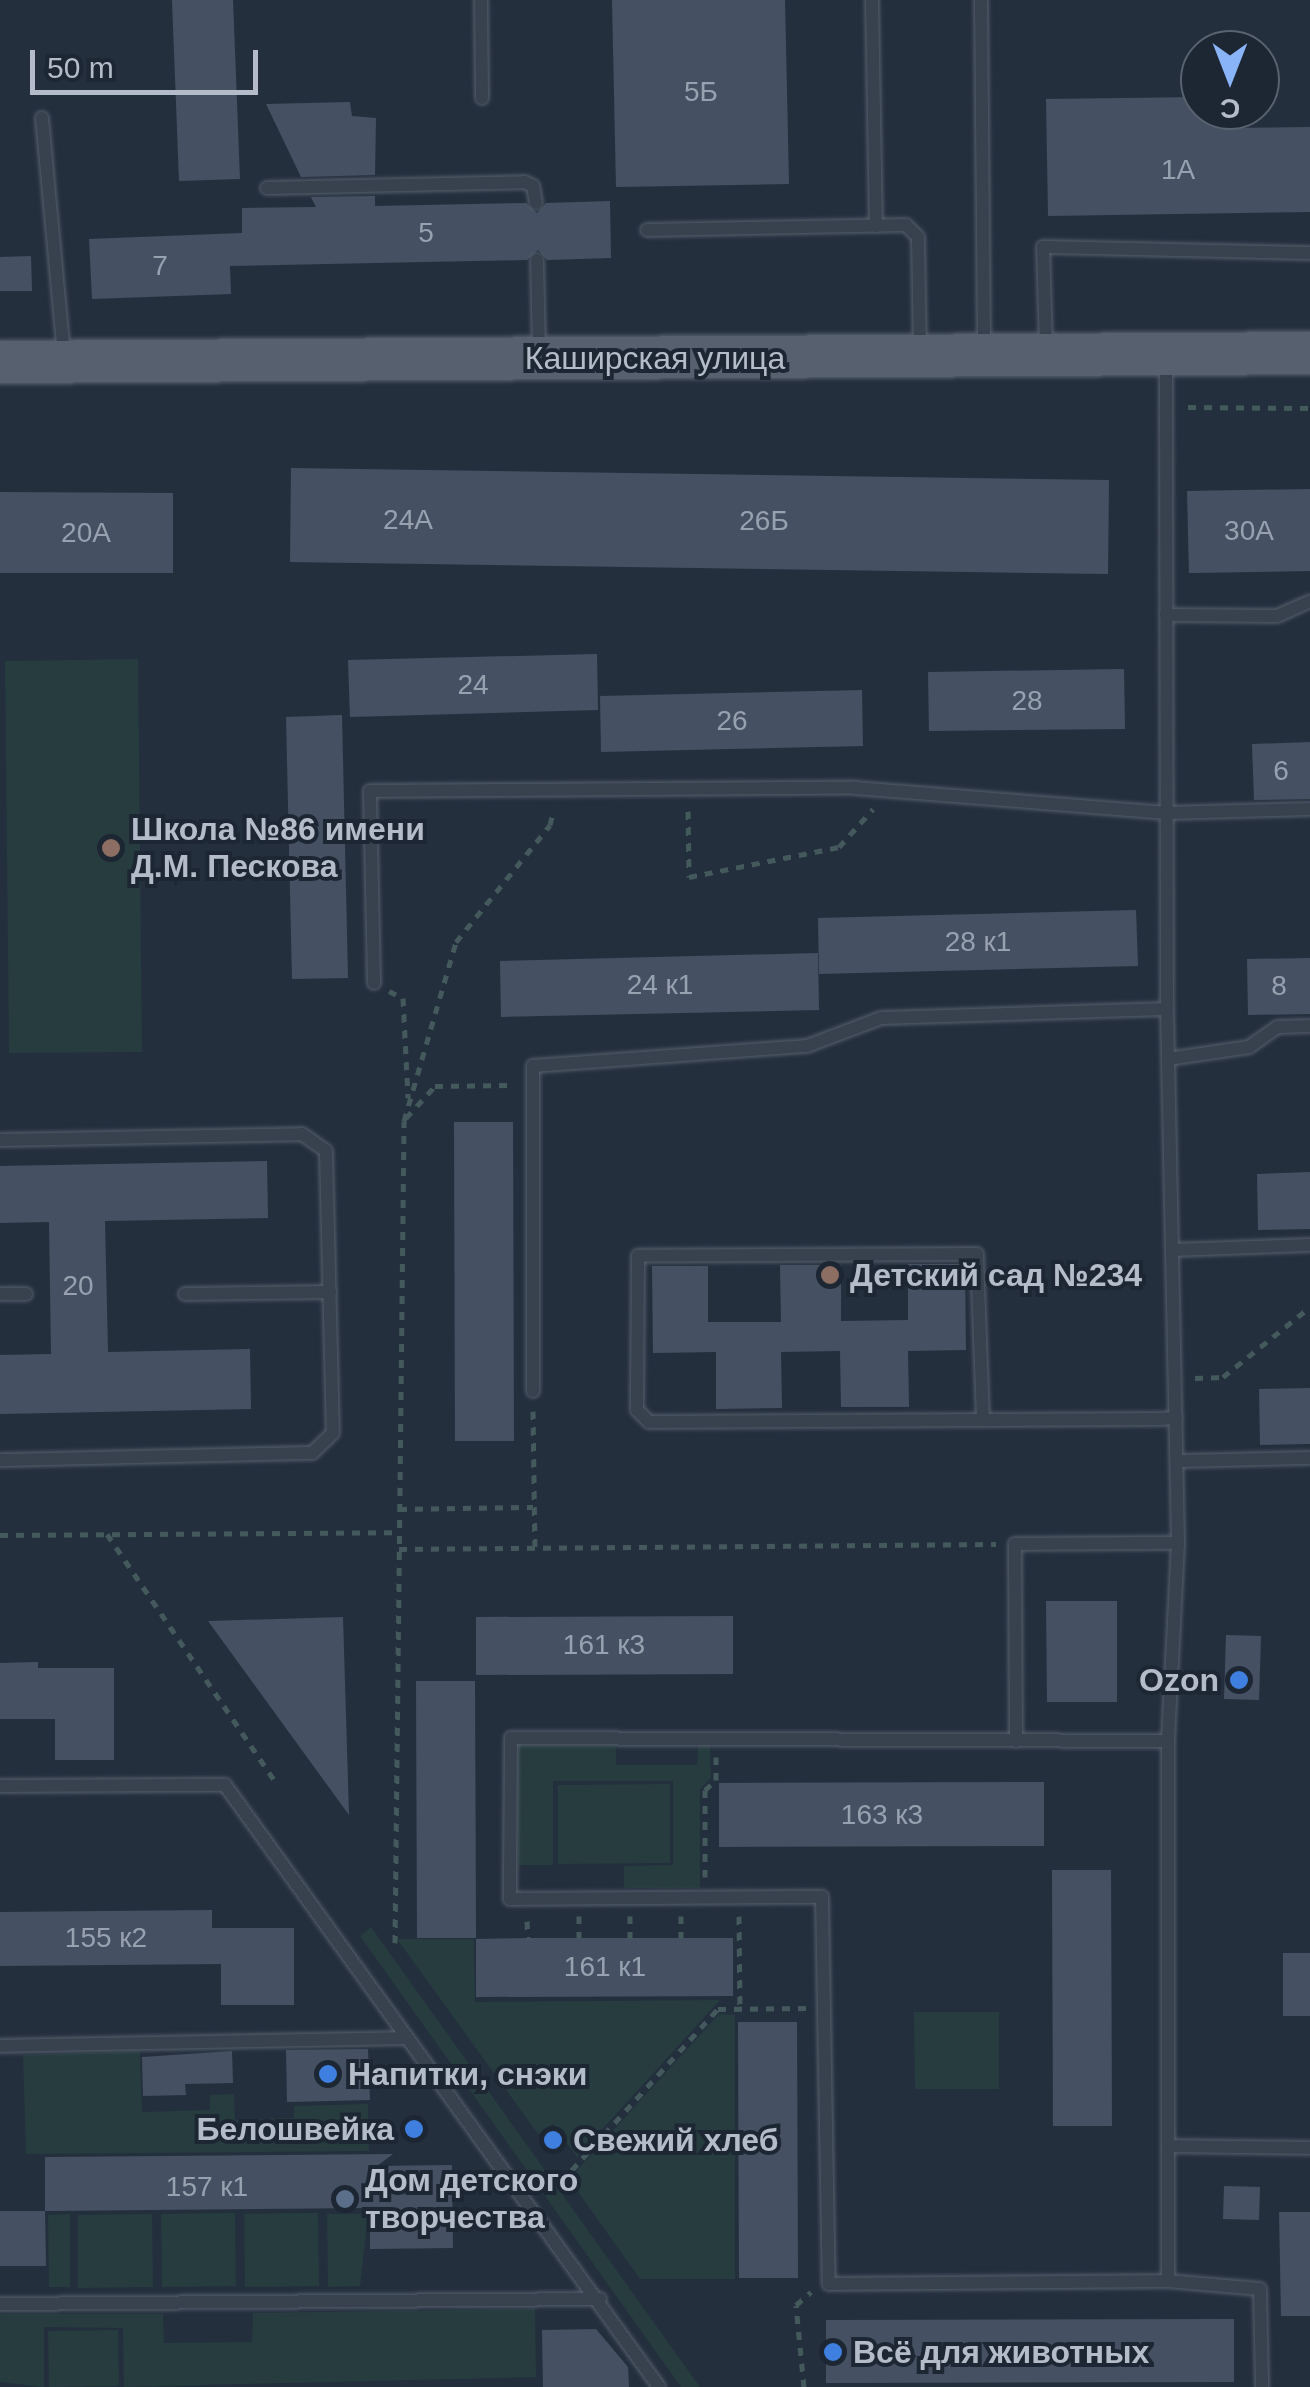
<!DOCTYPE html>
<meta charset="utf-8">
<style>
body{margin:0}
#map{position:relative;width:1310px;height:2387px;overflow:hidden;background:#242f3e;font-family:Arial,sans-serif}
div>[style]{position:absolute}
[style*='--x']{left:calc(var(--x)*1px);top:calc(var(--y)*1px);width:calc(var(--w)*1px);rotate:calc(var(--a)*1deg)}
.green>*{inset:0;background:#263c3f}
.building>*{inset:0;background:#455162}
.path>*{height:5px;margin-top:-2.5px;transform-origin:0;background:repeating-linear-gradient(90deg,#44595c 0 8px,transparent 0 16px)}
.roads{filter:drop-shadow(0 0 2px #565f6c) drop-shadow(0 0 2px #565f6c)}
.lane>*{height:12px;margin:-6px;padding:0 6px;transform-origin:6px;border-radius:6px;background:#38414e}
.primary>*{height:42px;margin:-21px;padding:0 21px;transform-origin:21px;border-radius:21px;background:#56606e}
.dots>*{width:28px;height:28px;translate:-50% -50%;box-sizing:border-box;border:5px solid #1d2633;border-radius:50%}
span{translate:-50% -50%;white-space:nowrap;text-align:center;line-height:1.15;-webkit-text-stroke:8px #1d2633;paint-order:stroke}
.number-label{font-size:28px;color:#98a1af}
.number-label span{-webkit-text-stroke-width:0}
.street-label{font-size:32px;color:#b4bcc9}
.poi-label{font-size:32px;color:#b4bcc9;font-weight:700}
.left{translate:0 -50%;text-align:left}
.right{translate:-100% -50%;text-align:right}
.north{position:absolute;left:1180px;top:30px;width:100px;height:100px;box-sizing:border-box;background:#1d2633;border:2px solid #59626f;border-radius:50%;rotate:180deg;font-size:28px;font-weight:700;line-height:40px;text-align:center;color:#b4bcc9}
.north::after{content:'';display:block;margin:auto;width:35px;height:45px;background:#8ab4f8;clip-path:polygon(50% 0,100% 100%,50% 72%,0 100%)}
.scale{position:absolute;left:30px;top:50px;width:228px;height:45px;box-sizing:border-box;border:5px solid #b4bcc9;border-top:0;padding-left:12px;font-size:30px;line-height:35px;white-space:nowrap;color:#b4bcc9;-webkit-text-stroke:8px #1d2633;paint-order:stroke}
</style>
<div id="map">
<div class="green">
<i style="clip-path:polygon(138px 659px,142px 1052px,9px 1053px,5px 661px)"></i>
<i style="clip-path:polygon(517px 1745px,616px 1745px,616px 1765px,697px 1765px,698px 1745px,710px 1745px,711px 1778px,700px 1789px,700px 1888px,624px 1888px,624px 1866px,673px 1865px,673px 1781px,553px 1781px,553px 1865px,518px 1865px)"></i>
<i style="clip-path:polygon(670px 1784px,670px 1863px,558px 1864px,558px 1785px)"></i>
<i style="clip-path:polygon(371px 1927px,700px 2387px,681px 2387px,360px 1936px)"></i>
<i style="clip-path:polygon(397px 1939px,474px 1939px,475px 2002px,720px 2000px,577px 2157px,553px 2124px,538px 2134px)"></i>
<i style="clip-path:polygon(914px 2012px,999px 2012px,999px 2089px,915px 2089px)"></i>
<i style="clip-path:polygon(719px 2014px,735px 2015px,735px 2279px,640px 2279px,569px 2179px)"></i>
<i style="clip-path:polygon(140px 2051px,142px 2112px,210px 2110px,210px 2095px,234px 2094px,235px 2120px,294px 2118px,294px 2106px,368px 2104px,369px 2151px,26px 2154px,23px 2055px)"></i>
<i style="clip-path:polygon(235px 2213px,236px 2286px,162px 2287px,161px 2214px)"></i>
<i style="clip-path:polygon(318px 2213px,319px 2286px,245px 2287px,244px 2214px)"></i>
<i style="clip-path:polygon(70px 2214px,70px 2287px,49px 2287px,48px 2215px)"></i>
<i style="clip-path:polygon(152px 2214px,153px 2287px,78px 2288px,78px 2215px)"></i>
<i style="clip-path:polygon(327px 2214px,368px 2214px,360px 2286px,328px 2287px)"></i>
<i style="clip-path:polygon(535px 2309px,536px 2377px,124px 2387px,123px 2328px,44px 2327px,44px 2387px,0 2382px,0 2314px,163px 2314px,164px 2343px,252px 2342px,253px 2313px)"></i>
<i style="clip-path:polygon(118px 2330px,119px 2386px,49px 2387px,48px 2331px)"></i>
</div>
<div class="building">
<i style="clip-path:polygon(172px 0,233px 0,240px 179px,179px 181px)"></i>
<i style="clip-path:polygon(612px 0,785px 0,789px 184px,616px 187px)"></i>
<i style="clip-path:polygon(1200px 97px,1200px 110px,1223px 110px,1224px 128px,1310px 127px,1310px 212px,1048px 216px,1046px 99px)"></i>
<i style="clip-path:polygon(350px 102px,352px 116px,376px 118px,375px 175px,301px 177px,266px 104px)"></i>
<i style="clip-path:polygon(375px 196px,375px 206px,526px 203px,537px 213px,546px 203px,610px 201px,611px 258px,547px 260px,538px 250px,527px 260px,230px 266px,231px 294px,92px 299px,89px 239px,242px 233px,242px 208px,316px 207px,311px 197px)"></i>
<i style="clip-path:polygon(31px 256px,32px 291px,0 291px,0 257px)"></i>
<i style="clip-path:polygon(291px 468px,1109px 480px,1108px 574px,290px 562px)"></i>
<i style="clip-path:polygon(1310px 489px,1310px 571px,1189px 573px,1187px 491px)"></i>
<i style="clip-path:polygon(0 492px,173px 493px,173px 573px,0 573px)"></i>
<i style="clip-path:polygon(597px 654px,598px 710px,350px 717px,348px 660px)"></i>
<i style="clip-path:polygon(1124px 669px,1125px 729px,929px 731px,928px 672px)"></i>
<i style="clip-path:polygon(862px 690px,863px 746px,601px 752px,600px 696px)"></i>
<i style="clip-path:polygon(342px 715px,348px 978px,292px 979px,286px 717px)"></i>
<i style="clip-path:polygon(1310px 742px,1310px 799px,1254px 800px,1252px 744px)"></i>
<i style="clip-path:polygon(1136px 910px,1138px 966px,819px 974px,818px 918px)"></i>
<i style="clip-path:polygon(818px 953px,819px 1010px,501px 1017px,500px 961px)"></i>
<i style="clip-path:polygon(1310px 958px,1310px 1014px,1248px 1015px,1247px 959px)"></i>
<i style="clip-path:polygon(454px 1122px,513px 1122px,514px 1441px,455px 1441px)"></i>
<i style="clip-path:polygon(267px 1161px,268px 1218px,105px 1221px,108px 1352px,250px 1349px,251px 1409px,0 1414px,0 1355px,51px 1354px,49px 1222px,0 1223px,0 1166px)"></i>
<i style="clip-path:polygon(1310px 1172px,1310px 1229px,1258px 1230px,1257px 1174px)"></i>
<i style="clip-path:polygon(908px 1264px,965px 1264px,966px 1350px,908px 1351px,909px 1407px,841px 1407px,840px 1351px,781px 1352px,782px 1408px,716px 1409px,716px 1352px,653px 1353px,652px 1266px,708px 1266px,708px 1322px,781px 1322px,780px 1265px,841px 1265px,841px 1321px,908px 1320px)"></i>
<i style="clip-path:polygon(1310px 1388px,1310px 1444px,1260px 1445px,1259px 1389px)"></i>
<i style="clip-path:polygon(1046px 1601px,1117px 1601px,1117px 1702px,1047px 1702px)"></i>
<i style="clip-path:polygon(733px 1616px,733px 1674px,476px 1675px,476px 1617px)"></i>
<i style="clip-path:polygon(343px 1617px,349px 1815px,208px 1621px)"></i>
<i style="clip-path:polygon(1226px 1635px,1261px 1636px,1259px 1700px,1224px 1699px)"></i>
<i style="clip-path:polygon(38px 1662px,38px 1668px,114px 1668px,114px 1760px,55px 1760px,55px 1719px,0 1719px,0 1663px)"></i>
<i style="clip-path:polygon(416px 1681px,475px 1681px,476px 1938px,417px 1938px)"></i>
<i style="clip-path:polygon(1044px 1782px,1044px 1846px,719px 1847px,719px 1783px)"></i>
<i style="clip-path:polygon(1052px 1870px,1111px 1870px,1112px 2126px,1053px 2126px)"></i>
<i style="clip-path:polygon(212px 1910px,212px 1928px,294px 1928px,294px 2005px,221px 2005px,221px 1964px,0 1966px,0 1912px)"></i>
<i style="clip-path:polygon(528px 1938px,733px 1938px,733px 1996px,476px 1997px,476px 1939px)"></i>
<i style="clip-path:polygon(1283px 1953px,1310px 1953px,1310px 2016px,1283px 2016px)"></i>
<i style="clip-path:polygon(738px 2022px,797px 2022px,798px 2278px,739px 2278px)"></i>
<i style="clip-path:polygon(368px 2049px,370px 2100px,287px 2102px,286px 2050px)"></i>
<i style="clip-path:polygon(232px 2051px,233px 2083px,185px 2084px,186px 2095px,143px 2096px,142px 2057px)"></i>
<i style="clip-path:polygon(393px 2154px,377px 2166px,452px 2165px,453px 2248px,370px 2249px,370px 2208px,45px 2211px,45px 2157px)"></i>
<i style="clip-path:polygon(1224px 2186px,1260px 2187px,1259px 2220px,1223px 2219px)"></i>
<i style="clip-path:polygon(0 2211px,45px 2211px,46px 2266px,0 2266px)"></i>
<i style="clip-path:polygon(1279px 2212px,1310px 2212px,1310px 2316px,1281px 2316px)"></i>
<i style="clip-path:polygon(1234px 2319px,1234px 2382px,826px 2383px,826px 2320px)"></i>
<i style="clip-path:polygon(596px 2329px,628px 2367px,629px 2387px,543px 2387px,542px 2330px)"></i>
</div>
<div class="path">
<i style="--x:1188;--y:407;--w:122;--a:0.5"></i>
<i style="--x:688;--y:811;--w:66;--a:89.1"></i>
<i style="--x:689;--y:877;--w:153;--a:-11.3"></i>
<i style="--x:839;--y:847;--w:51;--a:-48.2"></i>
<i style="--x:389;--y:991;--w:16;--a:27"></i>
<i style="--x:403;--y:998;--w:100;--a:87.1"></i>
<i style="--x:406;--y:1118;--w:43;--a:-47.8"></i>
<i style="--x:435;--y:1086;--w:80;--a:-0.7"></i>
<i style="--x:1195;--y:1378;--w:28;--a:-2"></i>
<i style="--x:1223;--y:1377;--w:112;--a:-38.8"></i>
<i style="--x:533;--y:1411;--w:137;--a:89.2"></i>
<i style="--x:399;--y:1509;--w:134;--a:-0.9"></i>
<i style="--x:107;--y:1534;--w:297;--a:55.8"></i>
<i style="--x:0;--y:1535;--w:399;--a:-0.4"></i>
<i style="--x:399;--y:1549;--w:597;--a:-0.48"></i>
<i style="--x:705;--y:1877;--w:87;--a:-90"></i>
<i style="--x:705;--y:1790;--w:15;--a:-42"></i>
<i style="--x:716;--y:1780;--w:23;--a:-90"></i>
<i style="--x:579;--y:1916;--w:22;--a:90"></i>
<i style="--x:630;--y:1916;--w:22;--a:90"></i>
<i style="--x:681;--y:1916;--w:22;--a:90"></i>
<i style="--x:739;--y:1916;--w:92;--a:89.4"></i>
<i style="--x:527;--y:1921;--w:17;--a:87"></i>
<i style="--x:395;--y:1943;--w:822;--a:-89.37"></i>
<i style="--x:404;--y:1121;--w:186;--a:-73.8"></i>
<i style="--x:456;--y:942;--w:150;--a:-51.2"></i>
<i style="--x:550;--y:825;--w:13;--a:-77"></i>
<i style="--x:561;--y:2182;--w:234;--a:-47.8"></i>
<i style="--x:718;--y:2009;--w:88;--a:-0.7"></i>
<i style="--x:804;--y:2387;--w:82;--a:-95.6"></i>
<i style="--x:796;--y:2305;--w:20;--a:-41"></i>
</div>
<div class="roads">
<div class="lane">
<i style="--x:481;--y:0;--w:98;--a:89.4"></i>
<i style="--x:872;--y:0;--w:226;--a:89"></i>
<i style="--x:981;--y:0;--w:348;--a:89.5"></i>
<i style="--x:42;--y:118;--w:237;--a:84.7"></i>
<i style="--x:267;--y:188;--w:258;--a:-1.3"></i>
<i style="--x:525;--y:182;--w:9;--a:27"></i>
<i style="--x:533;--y:186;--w:17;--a:80"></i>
<i style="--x:647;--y:230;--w:259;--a:-1.1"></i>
<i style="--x:906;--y:225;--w:17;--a:45"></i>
<i style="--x:918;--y:237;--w:112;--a:89"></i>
<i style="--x:537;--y:260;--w:91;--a:88.7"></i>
<i style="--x:1046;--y:347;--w:100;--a:-91.7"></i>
<i style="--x:1043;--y:247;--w:267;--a:1.3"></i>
<i style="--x:1166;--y:361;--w:648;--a:89.91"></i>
<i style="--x:1167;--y:1009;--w:534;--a:88.82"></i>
<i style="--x:1178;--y:1543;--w:198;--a:92.9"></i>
<i style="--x:1168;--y:1741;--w:405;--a:90"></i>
<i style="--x:1168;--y:2146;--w:142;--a:0.8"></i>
<i style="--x:1166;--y:615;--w:111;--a:0.5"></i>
<i style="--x:1277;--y:616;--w:36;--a:-24"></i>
<i style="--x:374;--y:983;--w:192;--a:-91.2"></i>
<i style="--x:370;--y:791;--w:485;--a:-0.4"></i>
<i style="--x:855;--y:788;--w:313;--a:4.6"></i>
<i style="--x:1167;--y:813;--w:143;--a:-1.6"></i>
<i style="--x:1168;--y:1059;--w:82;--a:-8.4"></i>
<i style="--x:1249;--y:1047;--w:35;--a:-35"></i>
<i style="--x:1278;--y:1027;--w:32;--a:-2"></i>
<i style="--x:0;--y:1140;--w:302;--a:-1.1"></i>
<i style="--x:302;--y:1134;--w:29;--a:35"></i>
<i style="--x:326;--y:1151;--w:282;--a:88.6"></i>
<i style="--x:333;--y:1433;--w:29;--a:136"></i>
<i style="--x:312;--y:1453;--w:312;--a:178.7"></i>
<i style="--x:1172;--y:1250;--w:138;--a:-2.1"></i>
<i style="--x:0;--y:1294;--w:26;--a:0"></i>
<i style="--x:185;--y:1294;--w:145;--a:-0.8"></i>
<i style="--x:533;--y:1391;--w:325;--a:-90"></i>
<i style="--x:533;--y:1066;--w:275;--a:-4.2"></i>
<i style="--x:807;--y:1046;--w:79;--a:-20.7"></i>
<i style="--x:881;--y:1018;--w:286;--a:-1.8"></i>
<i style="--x:983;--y:1420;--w:166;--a:-92.1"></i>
<i style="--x:977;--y:1254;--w:339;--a:179.7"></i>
<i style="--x:638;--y:1256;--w:154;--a:90.4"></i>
<i style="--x:637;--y:1410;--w:17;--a:45"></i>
<i style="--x:649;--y:1422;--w:509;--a:-0.34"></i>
<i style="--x:1158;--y:1419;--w:18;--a:-3"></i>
<i style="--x:1177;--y:1461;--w:133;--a:-1.3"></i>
<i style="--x:1016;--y:1741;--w:197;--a:-90.3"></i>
<i style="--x:1015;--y:1544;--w:163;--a:-0.4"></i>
<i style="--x:1168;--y:1741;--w:657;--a:-179.74"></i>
<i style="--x:511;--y:1738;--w:161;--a:90.4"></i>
<i style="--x:510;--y:1899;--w:312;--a:-0.4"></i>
<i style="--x:822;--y:1897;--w:387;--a:89"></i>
<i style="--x:829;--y:2284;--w:339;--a:-0.5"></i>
<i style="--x:1168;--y:2281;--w:135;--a:-90"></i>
<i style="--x:0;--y:1786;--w:225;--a:-0.3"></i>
<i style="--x:225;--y:1785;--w:742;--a:54.21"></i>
<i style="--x:0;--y:2046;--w:406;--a:-1.1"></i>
<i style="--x:1168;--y:2281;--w:92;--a:5"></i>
<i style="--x:1260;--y:2289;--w:98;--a:88.8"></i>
<i style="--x:0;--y:2304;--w:600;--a:-0.48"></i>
</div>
<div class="primary">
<i style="--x:0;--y:362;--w:1310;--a:-0.39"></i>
</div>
</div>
<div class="dots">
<i style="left:111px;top:848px;background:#8d6e63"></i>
<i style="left:830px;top:1275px;background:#8d6e63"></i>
<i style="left:1239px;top:1680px;background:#3f7fe0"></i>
<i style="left:328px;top:2074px;background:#3f7fe0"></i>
<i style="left:414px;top:2129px;background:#3f7fe0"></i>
<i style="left:553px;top:2140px;background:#3f7fe0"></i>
<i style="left:345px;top:2199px;background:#5c6f8a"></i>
<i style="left:833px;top:2352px;background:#3f7fe0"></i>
</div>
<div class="number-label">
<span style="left:701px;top:92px">5Б</span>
<span style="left:1178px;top:170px">1А</span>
<span style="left:426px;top:233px">5</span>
<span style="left:160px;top:266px">7</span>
<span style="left:408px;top:520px">24А</span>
<span style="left:764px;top:521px">26Б</span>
<span style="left:1249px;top:531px">30А</span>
<span style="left:86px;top:533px">20А</span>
<span style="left:473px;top:685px">24</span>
<span style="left:1027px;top:701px">28</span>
<span style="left:732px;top:721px">26</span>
<span style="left:1281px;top:771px">6</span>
<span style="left:978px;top:942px">28 к1</span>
<span style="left:660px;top:985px">24 к1</span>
<span style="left:1279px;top:986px">8</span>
<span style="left:78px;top:1286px">20</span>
<span style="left:604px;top:1645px">161 к3</span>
<span style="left:882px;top:1815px">163 к3</span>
<span style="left:106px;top:1938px">155 к2</span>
<span style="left:605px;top:1967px">161 к1</span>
<span style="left:207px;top:2187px">157 к1</span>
</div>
<div class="street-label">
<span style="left:655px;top:358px">Каширская улица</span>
</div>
<div class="poi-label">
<span class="left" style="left:131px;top:848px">Школа №86 имени<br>Д.М. Пескова</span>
<span class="left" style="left:850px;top:1275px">Детский сад №234</span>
<span class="right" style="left:1219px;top:1680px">Ozon</span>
<span class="left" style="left:348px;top:2074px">Напитки, снэки</span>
<span class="right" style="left:394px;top:2129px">Белошвейка</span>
<span class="left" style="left:573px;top:2140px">Свежий хлеб</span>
<span class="left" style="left:365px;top:2199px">Дом детского<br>творчества</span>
<span class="left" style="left:853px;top:2352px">Всё для животных</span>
</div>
<div class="north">С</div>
<div class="scale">50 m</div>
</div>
